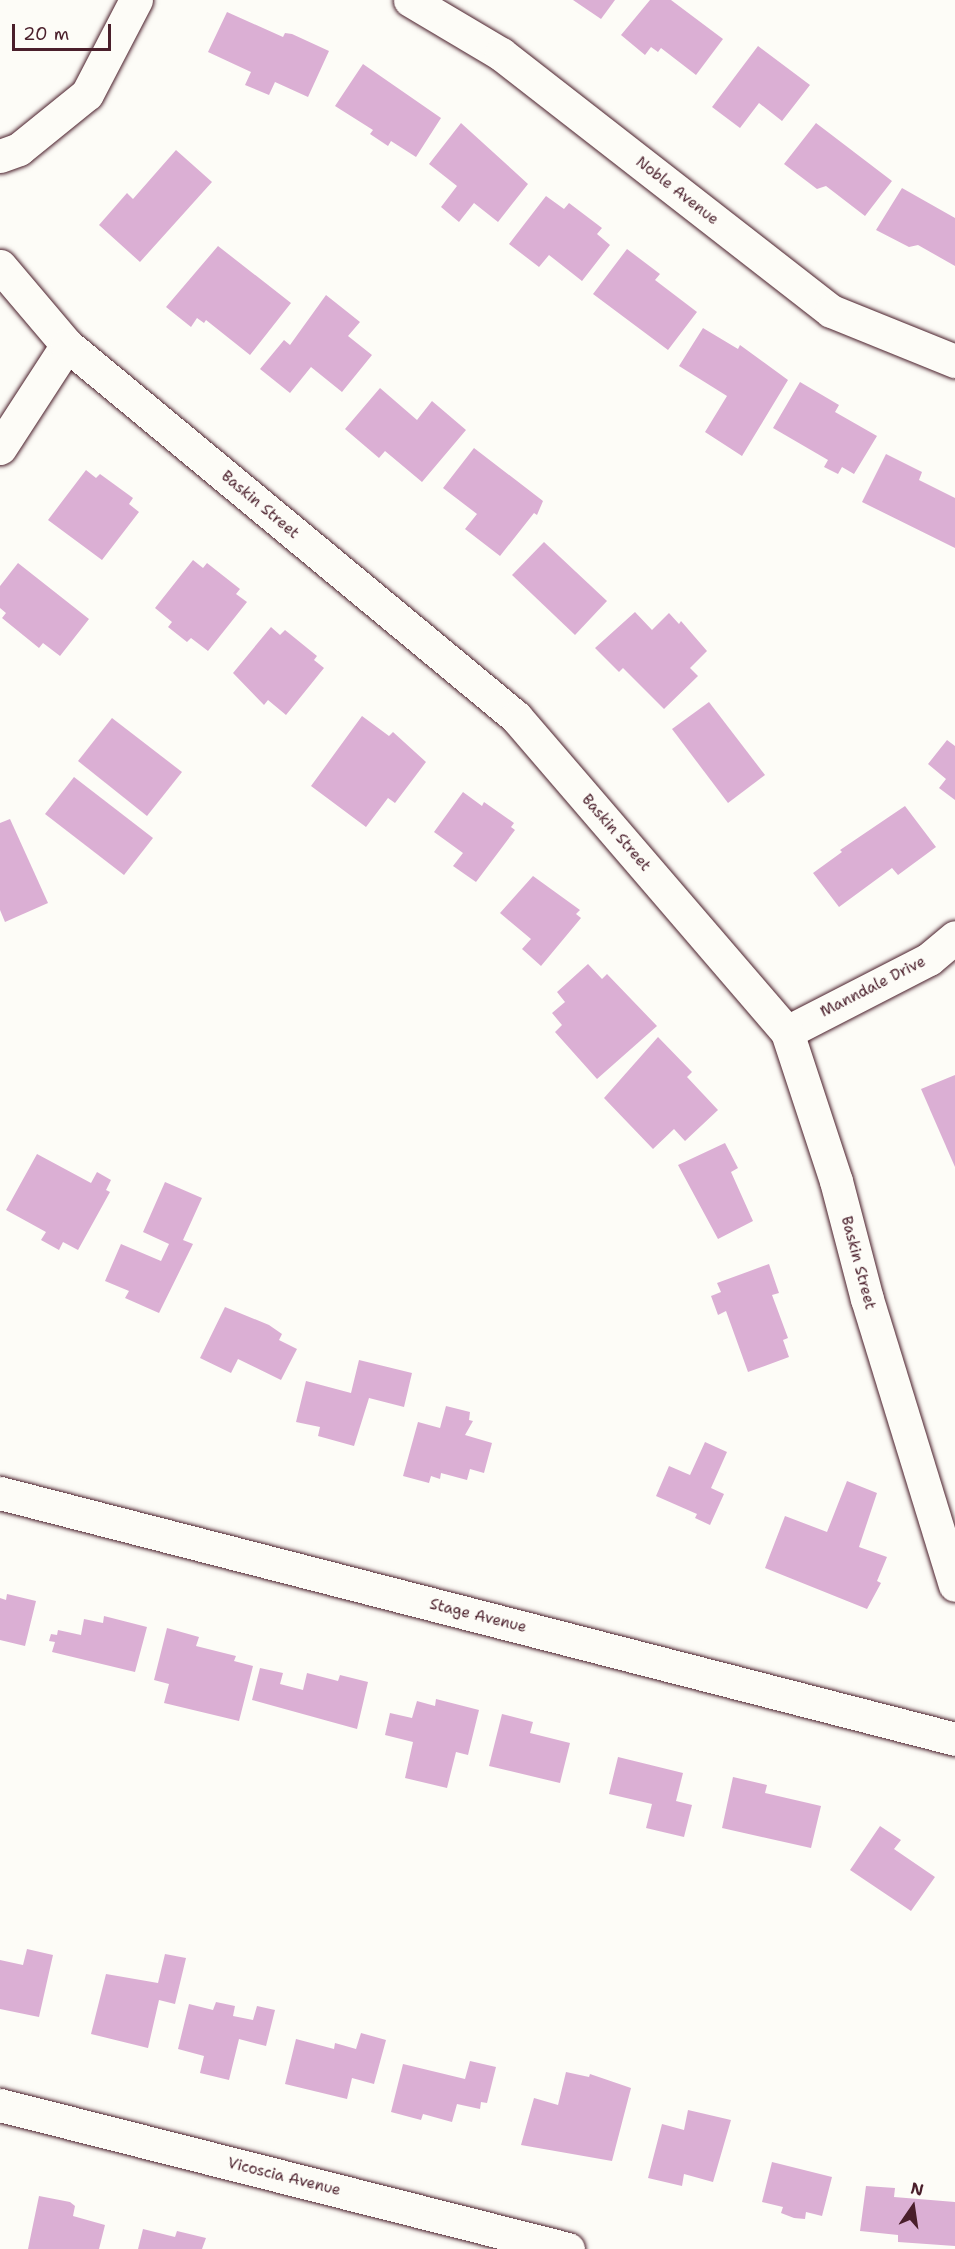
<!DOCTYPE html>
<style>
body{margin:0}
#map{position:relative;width:955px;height:2249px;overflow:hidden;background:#fdfcf7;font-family:"Shantell Sans",sans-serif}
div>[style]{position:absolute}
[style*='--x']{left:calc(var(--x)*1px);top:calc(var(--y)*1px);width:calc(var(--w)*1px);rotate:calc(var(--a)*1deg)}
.building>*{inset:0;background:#dbafd4}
.roads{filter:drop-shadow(0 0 2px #4a1f2b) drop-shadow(0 0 2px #4a1f2b)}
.street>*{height:33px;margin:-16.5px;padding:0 16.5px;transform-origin:16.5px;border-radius:16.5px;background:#fdfcf7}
.secondary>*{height:33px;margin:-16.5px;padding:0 16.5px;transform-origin:16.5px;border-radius:16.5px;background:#fdfcf7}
span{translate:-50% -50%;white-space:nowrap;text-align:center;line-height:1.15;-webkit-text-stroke:4.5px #fdfcf7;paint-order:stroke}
.street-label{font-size:15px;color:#4a1f2b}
.north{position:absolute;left:883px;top:2177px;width:60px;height:60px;-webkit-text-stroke:4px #fdfcf7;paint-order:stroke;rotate:13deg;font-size:16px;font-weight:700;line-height:24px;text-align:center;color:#4a1f2b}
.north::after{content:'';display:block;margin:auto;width:21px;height:27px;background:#4a1f2b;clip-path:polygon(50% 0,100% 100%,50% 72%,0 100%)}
.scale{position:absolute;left:12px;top:24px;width:99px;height:27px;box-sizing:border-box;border:3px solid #4a1f2b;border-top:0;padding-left:8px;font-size:18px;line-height:21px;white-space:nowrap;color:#4a1f2b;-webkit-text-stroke:4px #fdfcf7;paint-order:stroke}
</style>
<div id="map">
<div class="building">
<i style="clip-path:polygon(573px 0,615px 0,601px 19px)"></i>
<i style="clip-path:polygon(650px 0,671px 0,723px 39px,696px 75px,661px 48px,658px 52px,651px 47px,645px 55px,621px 35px)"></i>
<i style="clip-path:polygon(227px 12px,283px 37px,285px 33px,292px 34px,329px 51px,308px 97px,275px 82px,269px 95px,245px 85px,251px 72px,208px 52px)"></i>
<i style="clip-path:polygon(758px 46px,810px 85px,782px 121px,759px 103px,740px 128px,712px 107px)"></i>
<i style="clip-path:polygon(363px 64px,441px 118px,416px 157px,391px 141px,388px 146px,370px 134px,373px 130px,335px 106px)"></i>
<i style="clip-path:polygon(461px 123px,528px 184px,498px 222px,474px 203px,459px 222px,441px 207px,457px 186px,429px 164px)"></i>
<i style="clip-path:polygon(816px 123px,892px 181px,865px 216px,826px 186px,817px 189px,784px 164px)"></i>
<i style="clip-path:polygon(176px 150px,212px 182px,140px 262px,99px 225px,127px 193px,133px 199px)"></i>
<i style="clip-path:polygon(902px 188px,955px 218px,955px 266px,918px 245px,909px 247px,876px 230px)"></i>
<i style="clip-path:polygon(546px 196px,564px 209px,569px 203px,602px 228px,597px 234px,610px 245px,582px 281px,549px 255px,539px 267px,509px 244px)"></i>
<i style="clip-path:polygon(218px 246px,291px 303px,250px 355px,206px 320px,204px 323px,197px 318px,191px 327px,166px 307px)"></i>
<i style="clip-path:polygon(627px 249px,660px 274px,655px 280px,697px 312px,668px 350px,593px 294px)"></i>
<i style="clip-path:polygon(326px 295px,360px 322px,348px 336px,372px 355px,342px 392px,311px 367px,290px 393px,260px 369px,284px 340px,290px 345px)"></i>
<i style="clip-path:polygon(703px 328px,738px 349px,740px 345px,788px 380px,742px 456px,705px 432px,727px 396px,679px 366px)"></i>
<i style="clip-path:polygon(800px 382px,839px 405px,835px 412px,877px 436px,854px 474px,842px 467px,838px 474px,824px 467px,828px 460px,773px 428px)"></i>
<i style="clip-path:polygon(380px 388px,417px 420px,432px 401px,466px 430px,422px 482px,385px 451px,379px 458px,345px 429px)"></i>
<i style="clip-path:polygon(474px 448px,543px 501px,537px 515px,534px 513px,500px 556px,465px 529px,477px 514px,443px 488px)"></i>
<i style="clip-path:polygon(886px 454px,922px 472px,919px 480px,955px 498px,955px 548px,862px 502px)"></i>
<i style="clip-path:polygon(86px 470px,96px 478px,100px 474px,133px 498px,129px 504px,139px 512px,102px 560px,48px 520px)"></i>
<i style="clip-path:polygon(544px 542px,607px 601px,575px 635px,512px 575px)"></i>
<i style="clip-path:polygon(193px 560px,203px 568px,207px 563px,240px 589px,236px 594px,247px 602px,208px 651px,191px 638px,187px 642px,168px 627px,172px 622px,155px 608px)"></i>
<i style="clip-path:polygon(18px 563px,89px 619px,60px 656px,43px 643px,39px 648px,2px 618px,6px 613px,0 608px,0 586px)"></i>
<i style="clip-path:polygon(635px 612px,652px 630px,669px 613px,679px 624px,681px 621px,707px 651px,690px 668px,698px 676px,664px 709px,623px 668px,619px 672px,595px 648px)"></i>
<i style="clip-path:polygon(271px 627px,280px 635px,285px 630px,317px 656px,314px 660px,324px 668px,286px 715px,268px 700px,264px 705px,233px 673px)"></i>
<i style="clip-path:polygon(709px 702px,765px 775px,728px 803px,672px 729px)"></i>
<i style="clip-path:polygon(362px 716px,389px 736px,393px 732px,426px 762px,395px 803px,388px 798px,366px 827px,311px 786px)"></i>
<i style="clip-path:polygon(112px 718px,182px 772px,147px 816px,78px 761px)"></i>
<i style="clip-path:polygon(947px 740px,955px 746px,955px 800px,939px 788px,946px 779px,928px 764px)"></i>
<i style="clip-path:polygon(74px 777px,153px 838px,124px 875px,45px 814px)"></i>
<i style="clip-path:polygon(463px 792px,482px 806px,484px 802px,514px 823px,511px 827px,515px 830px,476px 882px,453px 866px,463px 853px,434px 832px)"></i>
<i style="clip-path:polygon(905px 806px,936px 847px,898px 875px,892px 868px,839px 907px,813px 873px,842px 852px,840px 850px)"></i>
<i style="clip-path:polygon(10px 819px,48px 903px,5px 922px,0 910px,0 823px)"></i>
<i style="clip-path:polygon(533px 876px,580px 910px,576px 914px,581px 918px,541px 966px,522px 949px,531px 939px,500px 913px)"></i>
<i style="clip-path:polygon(588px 964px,602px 979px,607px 974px,657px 1026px,597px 1079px,555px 1032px,562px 1025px,552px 1013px,565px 1002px,557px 992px)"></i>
<i style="clip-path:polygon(658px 1037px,692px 1072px,687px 1077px,718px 1110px,685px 1141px,674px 1129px,653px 1149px,604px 1098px)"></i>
<i style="clip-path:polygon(955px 1075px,955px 1167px,921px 1089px)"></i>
<i style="clip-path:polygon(725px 1143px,738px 1168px,731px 1172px,753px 1221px,718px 1239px,678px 1165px)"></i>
<i style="clip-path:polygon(37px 1154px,91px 1183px,97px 1172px,111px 1180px,106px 1190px,110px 1192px,78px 1250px,63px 1242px,59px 1250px,41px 1240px,46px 1232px,6px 1210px)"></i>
<i style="clip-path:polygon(165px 1182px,202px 1198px,183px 1240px,193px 1244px,159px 1313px,125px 1298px,129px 1291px,105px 1281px,121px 1244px,161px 1261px,169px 1244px,143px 1232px)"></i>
<i style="clip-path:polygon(769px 1264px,779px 1293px,772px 1295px,788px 1338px,783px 1340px,789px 1357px,748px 1372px,726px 1311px,718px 1315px,711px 1296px,721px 1292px,717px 1283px)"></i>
<i style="clip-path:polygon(225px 1307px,269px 1325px,282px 1334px,279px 1340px,297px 1349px,281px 1380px,238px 1359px,231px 1373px,200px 1358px)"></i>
<i style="clip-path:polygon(359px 1360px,412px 1373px,404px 1407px,369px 1398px,354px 1446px,318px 1436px,320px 1427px,296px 1422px,306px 1381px,351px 1393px)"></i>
<i style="clip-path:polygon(446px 1406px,470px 1412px,469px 1420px,473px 1421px,465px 1435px,492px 1443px,484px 1473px,470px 1469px,467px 1480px,441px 1473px,440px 1479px,431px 1476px,429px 1483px,403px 1476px,418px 1422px,440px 1428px)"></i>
<i style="clip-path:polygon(705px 1442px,727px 1452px,711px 1488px,724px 1494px,710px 1525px,695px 1518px,697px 1514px,656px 1496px,669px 1466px,690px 1475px)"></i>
<i style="clip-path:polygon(847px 1481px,877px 1493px,859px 1547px,887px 1557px,877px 1581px,881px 1583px,867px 1609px,765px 1568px,785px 1516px,827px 1532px)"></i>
<i style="clip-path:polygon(7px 1594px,36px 1601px,25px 1646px,0 1640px,0 1598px,6px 1600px)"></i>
<i style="clip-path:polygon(104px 1616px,147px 1627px,135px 1672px,52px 1652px,55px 1642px,49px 1641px,51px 1634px,57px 1635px,58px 1630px,81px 1635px,84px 1619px,103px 1623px)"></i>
<i style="clip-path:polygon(167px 1628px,199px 1637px,196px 1646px,236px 1656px,234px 1661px,253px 1666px,239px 1721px,164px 1703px,169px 1684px,154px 1680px)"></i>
<i style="clip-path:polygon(260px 1668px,283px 1673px,280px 1684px,303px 1690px,307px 1673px,338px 1681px,340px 1675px,368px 1682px,357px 1729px,252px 1700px)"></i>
<i style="clip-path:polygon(436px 1699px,479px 1710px,468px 1755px,456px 1752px,447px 1788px,405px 1778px,413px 1742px,385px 1735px,390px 1713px,412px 1718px,417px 1701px,435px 1706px)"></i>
<i style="clip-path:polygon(502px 1714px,533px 1722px,530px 1733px,570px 1743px,560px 1783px,489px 1766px)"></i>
<i style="clip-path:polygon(618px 1757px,683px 1773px,676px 1801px,692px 1805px,684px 1837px,646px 1828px,652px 1804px,609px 1794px)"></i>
<i style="clip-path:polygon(733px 1777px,767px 1785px,765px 1793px,821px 1806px,811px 1848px,722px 1828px)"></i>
<i style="clip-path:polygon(880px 1826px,901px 1840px,894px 1849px,935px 1877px,911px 1911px,850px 1870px)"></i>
<i style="clip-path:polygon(27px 1949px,53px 1955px,39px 2017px,0 2009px,0 1960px,23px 1965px)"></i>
<i style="clip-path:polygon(165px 1954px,186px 1958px,175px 2004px,159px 2000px,148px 2048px,91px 2034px,106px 1974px,158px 1983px)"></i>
<i style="clip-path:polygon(216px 2002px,235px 2006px,233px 2016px,253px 2020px,257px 2006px,275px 2010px,266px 2046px,239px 2039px,229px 2080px,200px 2073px,204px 2056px,178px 2049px,189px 2004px,213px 2010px)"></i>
<i style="clip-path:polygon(361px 2033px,386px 2040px,374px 2084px,352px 2078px,347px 2099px,285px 2084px,296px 2039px,334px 2049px,335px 2043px,356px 2049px)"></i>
<i style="clip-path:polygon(470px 2061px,496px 2067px,487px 2103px,481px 2102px,480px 2109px,457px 2104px,452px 2122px,423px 2114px,421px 2120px,391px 2112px,403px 2064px,465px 2079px)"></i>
<i style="clip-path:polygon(566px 2072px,589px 2077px,590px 2074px,631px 2088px,612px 2161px,521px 2145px,534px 2098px,558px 2105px)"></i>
<i style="clip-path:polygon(688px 2110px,731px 2120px,713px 2182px,684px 2174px,682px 2186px,648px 2178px,662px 2124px,684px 2130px)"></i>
<i style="clip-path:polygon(772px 2162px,832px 2177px,822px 2216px,806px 2212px,805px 2219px,794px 2218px,781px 2213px,783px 2207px,762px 2202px)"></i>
<i style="clip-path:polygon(866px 2186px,895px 2188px,894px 2197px,955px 2202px,955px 2246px,898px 2242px,898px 2235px,860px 2231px)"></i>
<i style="clip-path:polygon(39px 2196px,70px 2202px,75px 2206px,73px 2216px,105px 2225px,99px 2249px,28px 2249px)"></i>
<i style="clip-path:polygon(143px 2229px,175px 2237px,177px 2231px,206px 2238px,202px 2249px,138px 2249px)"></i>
</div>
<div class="roads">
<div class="street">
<i style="--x:410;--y:0;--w:106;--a:30.7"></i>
<i style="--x:501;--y:54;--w:418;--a:37.9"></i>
<i style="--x:831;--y:311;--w:134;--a:22"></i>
<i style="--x:0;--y:156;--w:20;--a:-20"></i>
<i style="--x:19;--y:149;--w:87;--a:-39"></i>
<i style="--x:87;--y:94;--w:106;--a:-62.5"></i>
<i style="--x:0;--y:448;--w:123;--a:-57"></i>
<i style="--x:787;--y:1032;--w:160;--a:-27.2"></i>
<i style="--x:929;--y:959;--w:34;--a:-40"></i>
<i style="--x:0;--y:1493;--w:986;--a:14.44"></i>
<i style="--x:0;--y:2105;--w:586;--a:14.23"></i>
</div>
<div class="secondary">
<i style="--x:0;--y:266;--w:104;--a:49.7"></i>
<i style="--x:67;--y:345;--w:583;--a:39.64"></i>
<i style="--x:516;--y:717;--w:416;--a:49.3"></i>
<i style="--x:787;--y:1032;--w:157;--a:71.8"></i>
<i style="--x:836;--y:1181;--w:122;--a:75.3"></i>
<i style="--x:867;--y:1299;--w:299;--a:72.9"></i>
</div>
</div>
<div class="street-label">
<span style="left:677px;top:191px;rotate:38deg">Noble Avenue</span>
<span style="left:260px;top:505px;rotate:40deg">Baskin Street</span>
<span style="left:616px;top:833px;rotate:49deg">Baskin Street</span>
<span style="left:873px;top:987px;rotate:-27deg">Manndale Drive</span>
<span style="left:858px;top:1263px;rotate:75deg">Baskin Street</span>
<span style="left:478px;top:1616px;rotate:14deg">Stage Avenue</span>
<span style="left:284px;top:2177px;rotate:14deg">Vicoscia Avenue</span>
</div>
<div class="north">N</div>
<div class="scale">20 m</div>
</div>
